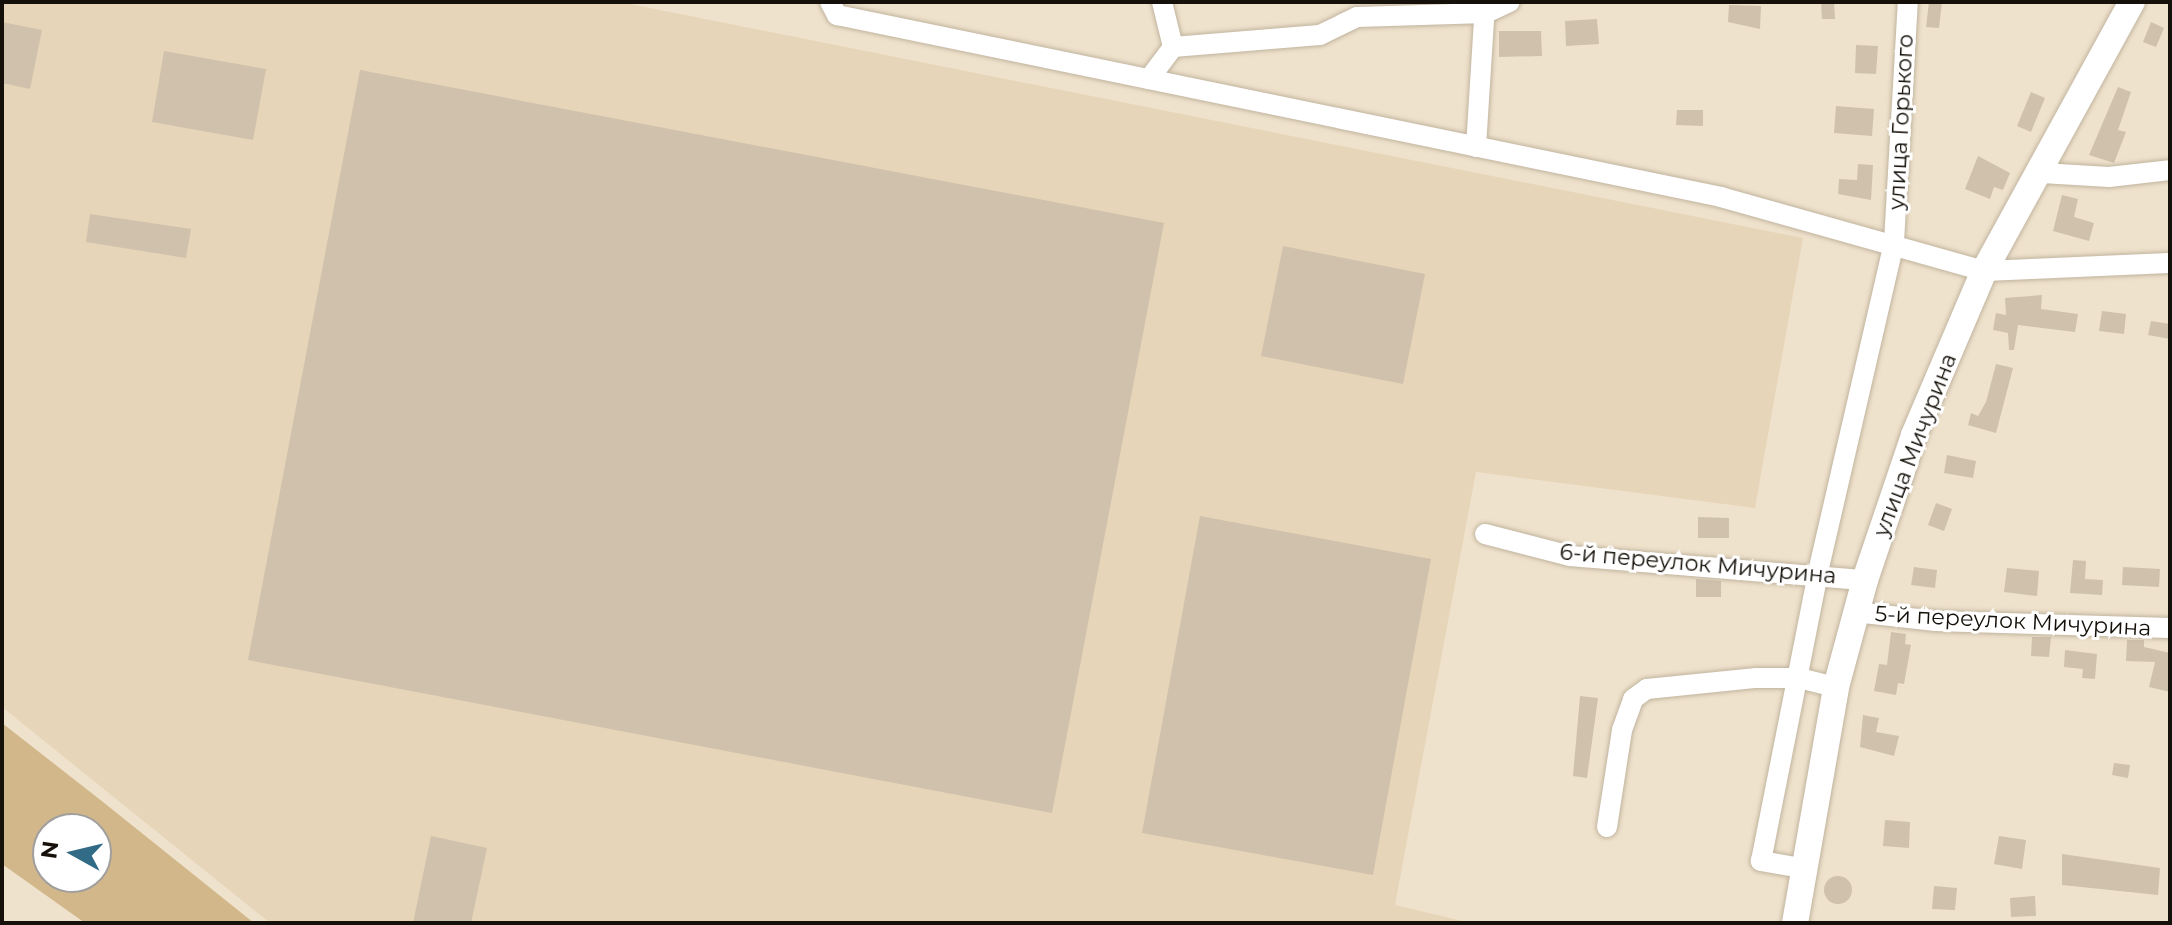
<!DOCTYPE html>
<meta charset="utf-8">
<style>
body{margin:0}
#map{position:relative;width:2172px;height:925px;overflow:hidden;background:#efe2cc;font-family:Montserrat,sans-serif}
div>[style]{position:absolute}
[style*='--x']{left:calc(var(--x)*1px);top:calc(var(--y)*1px);width:calc(var(--w)*1px);rotate:calc(var(--a)*1deg)}
.built>*{inset:0;background:#e7d5b9}
.green>*{inset:0;background:#d2b78b}
.building>*{inset:0;background:#cfc1ac}
.round{border-radius:50%}
.roads{filter:drop-shadow(0 0 2px #c1b49f) drop-shadow(0 0 2px #c1b49f)}
.minor>*{height:20px;margin:-10px;padding:0 10px;transform-origin:10px;border-radius:10px;background:#fff}
.major>*{height:26px;margin:-13px;padding:0 13px;transform-origin:13px;border-radius:13px;background:#fff}
span{translate:-50% -50%;white-space:nowrap;text-align:center;line-height:1.15;-webkit-text-stroke:6px #fff;paint-order:stroke}
.street-label{font-size:22px;color:#151009}
.frame{position:absolute;inset:0;border:4px solid #151009;pointer-events:none}
.north{position:absolute;left:32px;top:813px;width:80px;height:80px;box-sizing:border-box;background:#fff;border:2px solid #a19f9d;border-radius:50%;rotate:278deg;font-size:22px;font-weight:700;line-height:32px;text-align:center;color:#151009}
.north::after{content:'';display:block;margin:auto;width:28px;height:36px;background:#326b85;clip-path:polygon(50% 0,100% 100%,50% 72%,0 100%)}
</style>
<div id="map">
<div class="built">
<i style="clip-path:polygon(2px 2px,620px 2px,1803px 238px,1755px 508px,1476px 472px,1395px 905px,1471px 923px,270px 923px,2px 707px)"></i>
</div>
<div class="green">
<i style="clip-path:polygon(evenodd,2px 723px,103px 802px,254px 923px,85px 923px,2px 864px,2px 723px,48px 829px,96px 829px,96px 877px,48px 877px,48px 829px)"></i>
</div>
<div class="building">
<i style="clip-path:polygon(1821px 2px,1834px 2px,1835px 19px,1822px 19px)"></i>
<i style="clip-path:polygon(1929px 2px,1942px 2px,1939px 28px,1926px 27px)"></i>
<i style="clip-path:polygon(1729px 5px,1761px 6px,1760px 29px,1728px 22px)"></i>
<i style="clip-path:polygon(1597px 19px,1599px 44px,1566px 46px,1565px 21px)"></i>
<i style="clip-path:polygon(2px 22px,42px 30px,30px 89px,2px 83px)"></i>
<i style="clip-path:polygon(2151px 22px,2164px 28px,2156px 47px,2143px 42px)"></i>
<i style="clip-path:polygon(1499px 31px,1541px 31px,1542px 56px,1499px 57px)"></i>
<i style="clip-path:polygon(1856px 45px,1878px 46px,1876px 74px,1855px 73px)"></i>
<i style="clip-path:polygon(164px 51px,266px 69px,253px 140px,152px 122px)"></i>
<i style="clip-path:polygon(360px 70px,1164px 223px,1052px 813px,248px 660px)"></i>
<i style="clip-path:polygon(2118px 87px,2131px 92px,2118px 130px,2126px 132px,2114px 163px,2089px 155px)"></i>
<i style="clip-path:polygon(2031px 92px,2045px 98px,2031px 132px,2017px 126px)"></i>
<i style="clip-path:polygon(1836px 106px,1874px 109px,1872px 136px,1834px 133px)"></i>
<i style="clip-path:polygon(1677px 110px,1703px 110px,1703px 126px,1676px 125px)"></i>
<i style="clip-path:polygon(1978px 156px,2010px 173px,2003px 190px,1994px 187px,1990px 199px,1965px 189px)"></i>
<i style="clip-path:polygon(1858px 164px,1873px 165px,1871px 200px,1838px 194px,1839px 179px,1857px 180px)"></i>
<i style="clip-path:polygon(2062px 195px,2078px 199px,2074px 217px,2094px 223px,2089px 241px,2053px 231px)"></i>
<i style="clip-path:polygon(90px 214px,191px 229px,186px 258px,86px 242px)"></i>
<i style="clip-path:polygon(1283px 246px,1425px 274px,1403px 384px,1261px 356px)"></i>
<i style="clip-path:polygon(2042px 295px,2041px 309px,2078px 314px,2075px 332px,2018px 325px,2014px 350px,2009px 350px,2008px 333px,1993px 330px,1996px 313px,2006px 315px,2005px 298px)"></i>
<i style="clip-path:polygon(2102px 311px,2126px 314px,2124px 334px,2099px 331px)"></i>
<i style="clip-path:polygon(2151px 321px,2170px 324px,2170px 339px,2148px 335px)"></i>
<i style="clip-path:polygon(1996px 364px,2013px 368px,1996px 433px,1968px 425px,1971px 413px,1978px 416px,1986px 402px)"></i>
<i style="clip-path:polygon(1947px 455px,1976px 461px,1973px 478px,1944px 473px)"></i>
<i style="clip-path:polygon(1936px 503px,1952px 509px,1944px 531px,1928px 525px)"></i>
<i style="clip-path:polygon(1200px 516px,1431px 559px,1373px 875px,1142px 833px)"></i>
<i style="clip-path:polygon(1698px 517px,1729px 518px,1729px 538px,1698px 538px)"></i>
<i style="clip-path:polygon(2073px 560px,2086px 561px,2085px 579px,2103px 580px,2102px 595px,2070px 593px)"></i>
<i style="clip-path:polygon(1914px 567px,1937px 570px,1935px 588px,1911px 585px)"></i>
<i style="clip-path:polygon(2123px 567px,2160px 569px,2159px 587px,2122px 585px)"></i>
<i style="clip-path:polygon(2007px 568px,2039px 571px,2037px 596px,2004px 592px)"></i>
<i style="clip-path:polygon(1696px 579px,1721px 581px,1721px 597px,1696px 597px)"></i>
<i style="clip-path:polygon(1891px 632px,1906px 634px,1905px 644px,1911px 645px,1904px 684px,1898px 683px,1896px 695px,1874px 691px,1879px 664px,1887px 665px)"></i>
<i style="clip-path:polygon(2032px 637px,2051px 637px,2049px 657px,2031px 656px)"></i>
<i style="clip-path:polygon(2127px 640px,2144px 640px,2144px 647px,2170px 653px,2170px 692px,2149px 687px,2155px 662px,2126px 661px)"></i>
<i style="clip-path:polygon(2065px 650px,2097px 654px,2095px 679px,2082px 678px,2083px 669px,2064px 667px)"></i>
<i style="clip-path:polygon(1580px 696px,1598px 698px,1587px 778px,1573px 776px)"></i>
<i style="clip-path:polygon(1863px 715px,1879px 718px,1876px 732px,1899px 736px,1894px 756px,1860px 747px)"></i>
<i style="clip-path:polygon(2114px 763px,2130px 765px,2128px 778px,2112px 775px)"></i>
<i style="clip-path:polygon(1885px 820px,1910px 822px,1909px 848px,1883px 846px)"></i>
<i style="clip-path:polygon(431px 836px,487px 848px,471px 923px,413px 923px)"></i>
<i style="clip-path:polygon(1999px 836px,2026px 840px,2022px 869px,1994px 864px)"></i>
<i style="clip-path:polygon(2062px 854px,2160px 868px,2158px 895px,2062px 885px)"></i>
<i class="round" style="left:1824px;top:876px;width:28px;height:28px"></i>
<i style="clip-path:polygon(1934px 886px,1957px 888px,1955px 910px,1932px 909px)"></i>
<i style="clip-path:polygon(2035px 896px,2036px 916px,2011px 917px,2010px 898px)"></i>
</div>
<div class="roads">
<div class="minor">
<i style="--x:830;--y:2;--w:15;--a:62"></i>
<i style="--x:837;--y:15;--w:903;--a:11.63"></i>
<i style="--x:1721;--y:197;--w:273;--a:15.7"></i>
<i style="--x:1984;--y:271;--w:186;--a:-2.5"></i>
<i style="--x:1173;--y:47;--w:147;--a:-4.7"></i>
<i style="--x:1320;--y:35;--w:41;--a:-25.9"></i>
<i style="--x:1357;--y:17;--w:129;--a:-1.8"></i>
<i style="--x:1486;--y:13;--w:26;--a:-25"></i>
<i style="--x:1149;--y:79;--w:40;--a:-53"></i>
<i style="--x:1173;--y:47;--w:46;--a:-103.7"></i>
<i style="--x:1476;--y:147;--w:145;--a:-86.4"></i>
<i style="--x:2042;--y:173;--w:67;--a:3.4"></i>
<i style="--x:2109;--y:177;--w:61;--a:-6.5"></i>
<i style="--x:1485;--y:534;--w:88;--a:14.5"></i>
<i style="--x:1570;--y:556;--w:296;--a:4.7"></i>
<i style="--x:1855;--y:612;--w:81;--a:6.4"></i>
<i style="--x:1935;--y:621;--w:235;--a:1.7"></i>
<i style="--x:1607;--y:827;--w:98;--a:-81.2"></i>
<i style="--x:1622;--y:730;--w:33;--a:-70"></i>
<i style="--x:1633;--y:699;--w:17;--a:-36"></i>
<i style="--x:1647;--y:689;--w:110;--a:-5.8"></i>
<i style="--x:1756;--y:678;--w:43;--a:0"></i>
<i style="--x:1799;--y:678;--w:38;--a:14"></i>
<i style="--x:1801;--y:868;--w:41;--a:-170.1"></i>
<i style="--x:1761;--y:861;--w:295;--a:-78.8"></i>
<i style="--x:1818;--y:572;--w:339;--a:-77"></i>
<i style="--x:1894;--y:242;--w:240;--a:-86.7"></i>
</div>
<div class="major">
<i style="--x:1795;--y:923;--w:240;--a:-80.1"></i>
<i style="--x:1836;--y:687;--w:111;--a:-74.8"></i>
<i style="--x:1865;--y:580;--w:153;--a:-71.3"></i>
<i style="--x:1914;--y:435;--w:178;--a:-66.9"></i>
<i style="--x:1984;--y:271;--w:307;--a:-61.2"></i>
</div>
</div>
<div class="street-label">
<span style="left:1901px;top:122px;rotate:-87deg">улица Горького</span>
<span style="left:1915px;top:445px;rotate:-69deg">улица Мичурина</span>
<span style="left:1698px;top:564px;rotate:5deg">6-й переулок Мичурина</span>
<span style="left:2013px;top:621px;rotate:3deg">5-й переулок Мичурина</span>
</div>
<div class="frame"></div>
<div class="north">N</div>
</div>
